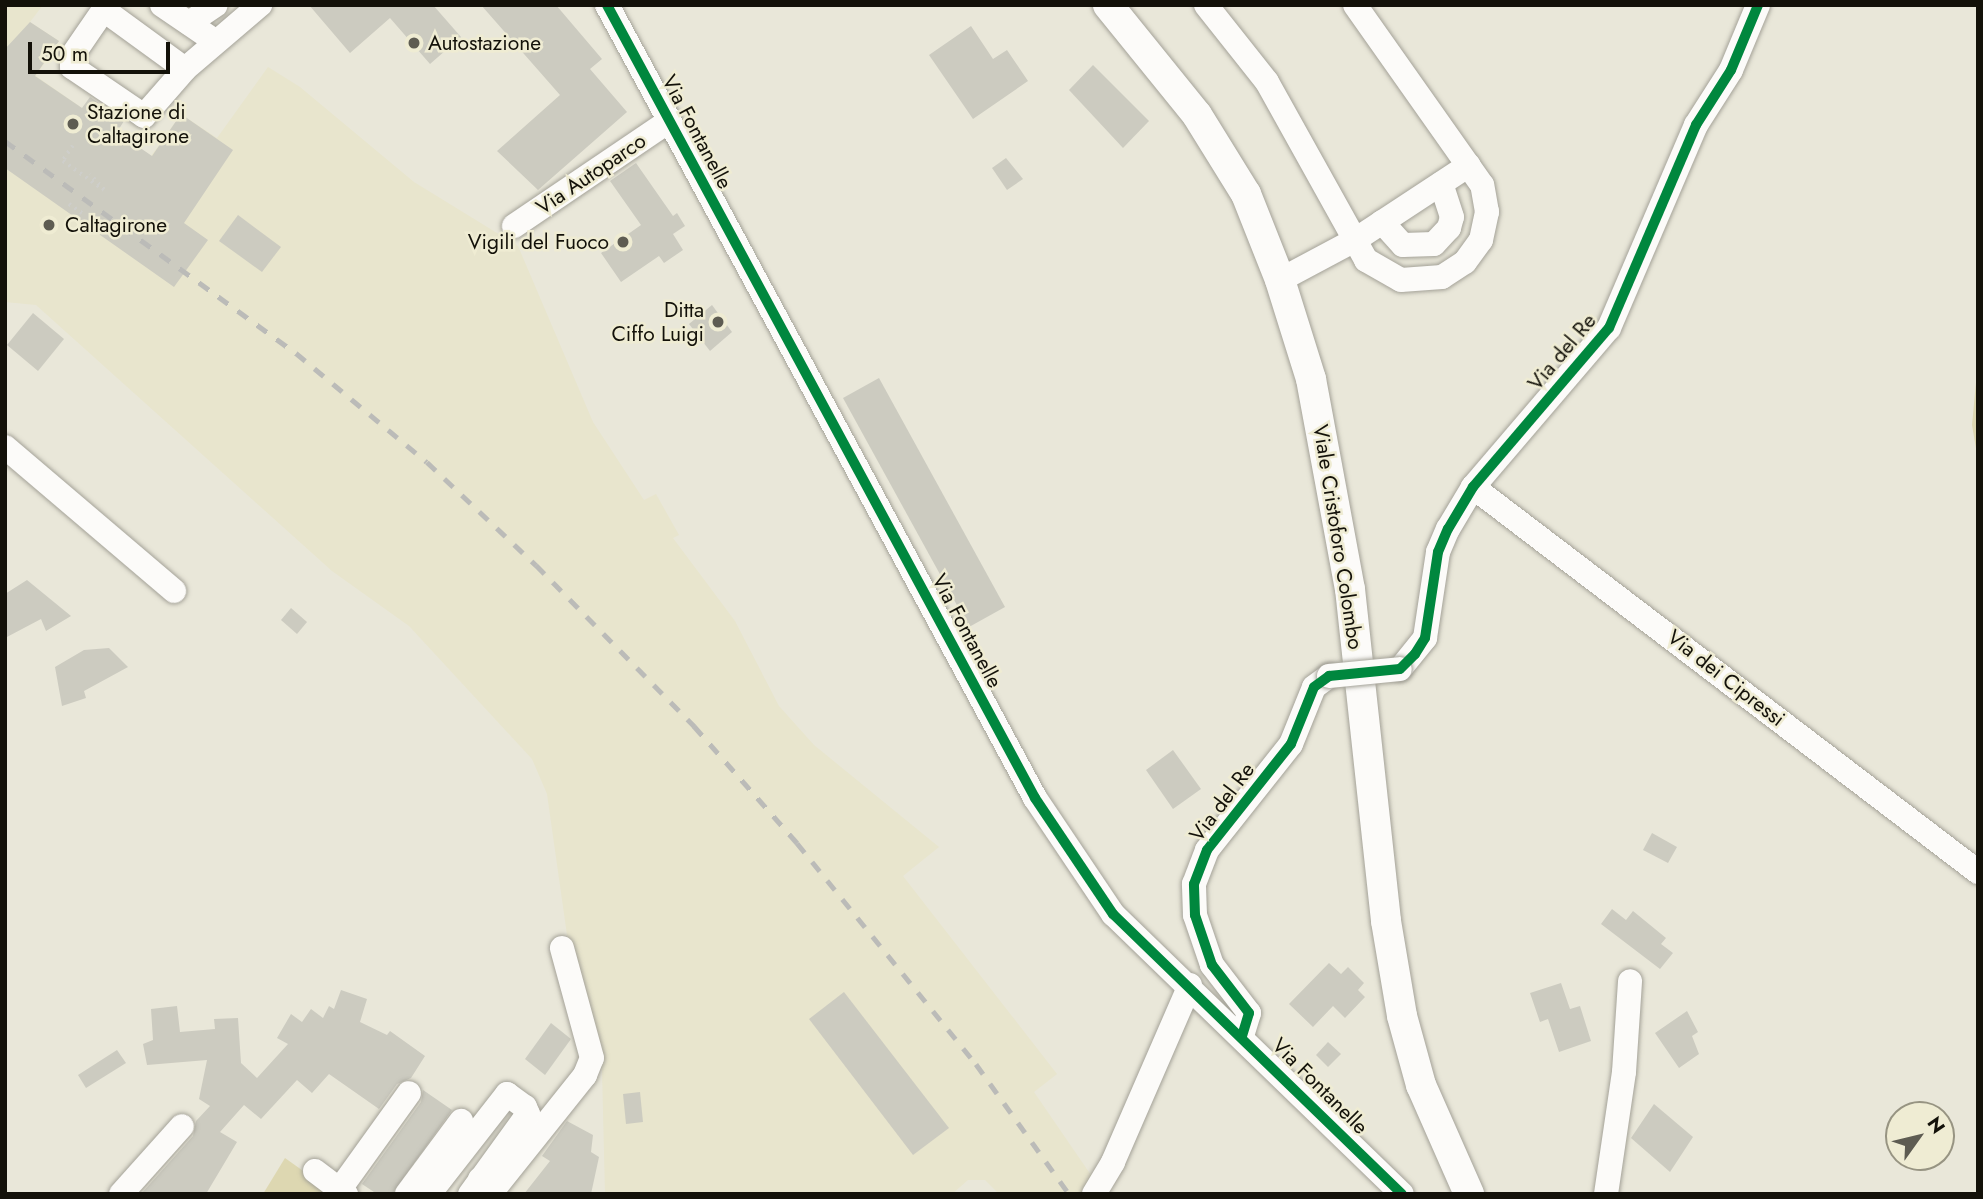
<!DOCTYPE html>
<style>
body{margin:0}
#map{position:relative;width:1983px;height:1199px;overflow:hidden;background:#e9e7d9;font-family:Jost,sans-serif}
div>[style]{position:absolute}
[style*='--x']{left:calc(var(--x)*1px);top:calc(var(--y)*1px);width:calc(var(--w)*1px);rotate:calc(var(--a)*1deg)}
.built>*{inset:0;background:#e8e5cd}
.green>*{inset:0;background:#ddd7b1}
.building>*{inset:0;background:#cccbc0}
.path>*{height:3.5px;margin-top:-1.75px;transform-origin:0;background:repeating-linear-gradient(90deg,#cececa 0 2px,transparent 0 7px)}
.roads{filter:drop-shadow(0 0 2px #a4a298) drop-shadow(0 0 2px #a4a298)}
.minor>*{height:24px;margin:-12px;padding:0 12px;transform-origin:12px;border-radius:12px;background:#fcfbf9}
.major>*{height:30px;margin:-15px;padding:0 15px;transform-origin:15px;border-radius:15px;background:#fcfbf9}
.rail>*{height:5px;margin-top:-2.5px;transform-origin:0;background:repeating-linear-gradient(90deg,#bbbbb8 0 12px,transparent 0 24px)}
.bridges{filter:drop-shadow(0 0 2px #a4a298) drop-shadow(0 0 2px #a4a298)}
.minor-bridge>*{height:24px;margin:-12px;padding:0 12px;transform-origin:12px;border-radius:12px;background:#fcfbf9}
.cycleway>*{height:10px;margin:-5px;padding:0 5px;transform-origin:5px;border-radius:5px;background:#00873e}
.dots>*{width:19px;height:19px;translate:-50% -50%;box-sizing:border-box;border:4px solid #efecd3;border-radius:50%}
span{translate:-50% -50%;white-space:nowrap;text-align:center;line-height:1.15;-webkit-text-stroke:5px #efecd3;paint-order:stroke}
.poi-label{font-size:21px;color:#131109}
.left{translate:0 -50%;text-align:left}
.right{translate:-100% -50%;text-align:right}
.street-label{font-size:21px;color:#131109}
.frame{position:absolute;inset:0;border:7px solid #131109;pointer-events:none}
.north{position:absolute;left:1885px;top:1101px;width:70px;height:70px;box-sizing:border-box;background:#efecd3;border:2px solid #979482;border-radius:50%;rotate:56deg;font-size:19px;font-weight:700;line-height:28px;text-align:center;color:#131109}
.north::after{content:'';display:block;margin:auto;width:24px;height:32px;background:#5e5c52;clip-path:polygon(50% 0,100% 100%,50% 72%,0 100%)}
.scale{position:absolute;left:28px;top:42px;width:142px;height:32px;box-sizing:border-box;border:4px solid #131109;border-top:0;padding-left:9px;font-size:21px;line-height:24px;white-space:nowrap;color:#131109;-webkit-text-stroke:5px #efecd3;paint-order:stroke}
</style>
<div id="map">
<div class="built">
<i style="clip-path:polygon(5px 5px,43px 5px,30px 22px,59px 41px,36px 76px,151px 156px,181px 114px,217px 138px,268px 67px,300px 87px,414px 182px,518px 246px,593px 422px,644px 500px,656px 494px,679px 535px,673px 538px,735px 621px,779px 706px,814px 745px,939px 847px,903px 876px,1057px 1074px,1034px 1092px,1104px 1194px,999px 1194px,985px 1180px,968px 1180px,952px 1194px,605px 1194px,602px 1071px,567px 935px,547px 794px,532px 759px,409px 626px,332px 571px,36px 305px,5px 302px)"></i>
</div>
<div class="green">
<i style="clip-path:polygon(1978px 361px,1978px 460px,1972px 425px)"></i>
<i style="clip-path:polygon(285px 1158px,299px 1168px,332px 1194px,263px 1194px)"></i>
</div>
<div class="building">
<i style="clip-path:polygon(309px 5px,433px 5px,461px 37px,430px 64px,390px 18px,350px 53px)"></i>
<i style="clip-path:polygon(481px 5px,556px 5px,602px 59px,590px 69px,627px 112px,538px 190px,497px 151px,560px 95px)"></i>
<i style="clip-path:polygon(30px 22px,59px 41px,35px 76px,82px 108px,90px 97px,124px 121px,117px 132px,152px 156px,181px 114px,233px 150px,184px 223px,208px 240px,174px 287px,5px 168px,5px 49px)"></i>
<i style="clip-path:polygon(971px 26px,993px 59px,1007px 50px,1028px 81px,973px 119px,929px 55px)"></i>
<i style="clip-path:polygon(1093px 65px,1149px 121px,1123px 148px,1069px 90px)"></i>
<i style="clip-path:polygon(1006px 158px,1023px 179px,1007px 190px,992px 168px)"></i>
<i style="clip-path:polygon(636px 163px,673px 216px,677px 213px,685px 226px,673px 234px,683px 250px,664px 263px,659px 256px,621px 282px,601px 253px,641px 225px,610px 181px)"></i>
<i style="clip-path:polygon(238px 215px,281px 247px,262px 272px,219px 241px)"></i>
<i style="clip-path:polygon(712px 305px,732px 332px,710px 351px,689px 324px)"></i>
<i style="clip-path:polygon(33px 313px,64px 339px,38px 371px,7px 345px)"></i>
<i style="clip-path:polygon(879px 378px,1005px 607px,969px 627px,843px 398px)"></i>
<i style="clip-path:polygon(27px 580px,71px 616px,46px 631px,41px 619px,5px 638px,5px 594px)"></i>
<i style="clip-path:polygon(291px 608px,307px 622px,297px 634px,281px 620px)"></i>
<i style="clip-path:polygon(109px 648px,128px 667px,84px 691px,86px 698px,62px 706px,55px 667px,84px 650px)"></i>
<i style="clip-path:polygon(1173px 750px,1201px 789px,1173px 809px,1146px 770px)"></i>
<i style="clip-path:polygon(1652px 833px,1677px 847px,1668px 863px,1643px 850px)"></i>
<i style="clip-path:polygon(1612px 909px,1626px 920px,1633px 911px,1666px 938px,1661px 944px,1673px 953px,1660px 969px,1601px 924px)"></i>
<i style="clip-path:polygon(1329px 963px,1341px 974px,1348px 967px,1364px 983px,1358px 990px,1365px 997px,1345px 1018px,1333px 1006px,1313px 1027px,1289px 1004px)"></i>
<i style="clip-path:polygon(1561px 983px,1570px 1009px,1580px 1006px,1591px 1041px,1559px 1052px,1548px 1019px,1540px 1022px,1530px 993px)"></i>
<i style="clip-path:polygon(341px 990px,367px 999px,360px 1022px,387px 1035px,390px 1031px,425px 1056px,411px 1078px,397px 1084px,379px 1109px,329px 1074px,312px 1093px,297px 1080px,261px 1119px,244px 1105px,220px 1132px,237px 1142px,206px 1194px,141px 1194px,193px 1136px,196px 1121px,210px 1106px,199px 1099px,207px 1060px,147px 1065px,143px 1044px,153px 1040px,151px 1009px,177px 1006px,180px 1032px,215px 1029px,214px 1019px,238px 1018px,241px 1063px,257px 1078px,288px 1044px,277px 1038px,291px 1014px,302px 1022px,311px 1009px,323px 1018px,329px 1006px,334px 1009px)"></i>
<i style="clip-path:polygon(844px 992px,949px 1128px,913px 1155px,809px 1019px)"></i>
<i style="clip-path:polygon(1687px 1011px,1698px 1032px,1692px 1036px,1699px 1054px,1679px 1068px,1655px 1033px)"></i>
<i style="clip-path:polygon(551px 1023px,571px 1039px,545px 1075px,525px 1059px)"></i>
<i style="clip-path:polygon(1328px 1042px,1341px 1054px,1328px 1067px,1316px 1055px)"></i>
<i style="clip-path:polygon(117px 1050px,126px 1063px,86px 1088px,78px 1075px)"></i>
<i style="clip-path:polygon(423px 1090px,452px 1110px,392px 1194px,377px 1194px,362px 1184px,421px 1102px)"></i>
<i style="clip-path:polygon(640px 1092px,643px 1122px,626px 1124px,623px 1094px)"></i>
<i style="clip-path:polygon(1654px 1104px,1693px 1137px,1670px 1172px,1631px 1138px)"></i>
<i style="clip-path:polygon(567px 1121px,593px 1135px,591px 1152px,599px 1157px,591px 1194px,524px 1194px,550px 1161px,542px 1156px)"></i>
</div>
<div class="path">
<i style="--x:73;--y:146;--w:18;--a:124"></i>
<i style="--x:63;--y:161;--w:50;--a:35.3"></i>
<i style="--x:104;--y:190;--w:21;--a:-133"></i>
<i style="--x:69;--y:204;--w:16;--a:35"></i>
</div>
<div class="roads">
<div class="minor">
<i style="--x:107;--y:5;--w:62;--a:124.5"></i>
<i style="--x:72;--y:56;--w:11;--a:90"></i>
<i style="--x:72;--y:67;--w:87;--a:34.2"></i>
<i style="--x:144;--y:116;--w:62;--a:-48.9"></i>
<i style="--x:185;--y:69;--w:99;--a:-40.5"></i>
<i style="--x:162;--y:5;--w:65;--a:34.4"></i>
<i style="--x:607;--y:5;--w:901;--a:61.64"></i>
<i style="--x:1035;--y:798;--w:140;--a:56.1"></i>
<i style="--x:1113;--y:914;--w:402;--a:44.1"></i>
<i style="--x:1206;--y:5;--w:98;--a:51.6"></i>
<i style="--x:1267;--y:82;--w:204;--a:60.9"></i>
<i style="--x:1366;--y:260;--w:40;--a:29.7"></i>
<i style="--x:1401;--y:280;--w:41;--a:-4.2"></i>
<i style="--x:1442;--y:277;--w:27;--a:-33"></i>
<i style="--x:1465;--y:262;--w:27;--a:-54"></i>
<i style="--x:1481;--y:240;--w:29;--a:-78"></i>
<i style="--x:1487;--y:212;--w:27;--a:-100"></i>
<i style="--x:1482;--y:185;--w:220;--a:-125.2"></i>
<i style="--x:104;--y:10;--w:100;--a:36.1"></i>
<i style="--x:189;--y:23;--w:32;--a:-34"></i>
<i style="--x:1382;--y:222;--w:31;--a:48"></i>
<i style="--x:1403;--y:245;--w:31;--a:-2"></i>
<i style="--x:1434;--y:244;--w:22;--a:-47"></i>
<i style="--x:1449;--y:228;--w:11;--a:-75"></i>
<i style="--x:1452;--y:217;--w:35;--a:-108"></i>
<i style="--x:514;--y:226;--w:187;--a:-34.1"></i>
<i style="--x:1280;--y:280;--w:85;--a:-28.1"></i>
<i style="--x:1355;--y:240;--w:136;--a:-33.3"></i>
<i style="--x:5;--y:447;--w:222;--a:40.4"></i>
<i style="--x:1473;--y:487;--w:635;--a:37.32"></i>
<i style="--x:1400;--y:669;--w:40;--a:-51"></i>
<i style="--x:1425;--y:638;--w:87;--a:-81.4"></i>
<i style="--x:1438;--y:552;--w:25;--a:-67"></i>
<i style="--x:1448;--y:529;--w:49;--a:-59.2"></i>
<i style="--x:1473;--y:487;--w:209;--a:-49.5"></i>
<i style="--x:1609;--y:328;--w:221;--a:-66.8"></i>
<i style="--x:1696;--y:125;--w:65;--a:-57.5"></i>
<i style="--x:1731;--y:70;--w:70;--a:-67.4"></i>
<i style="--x:1242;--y:1036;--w:24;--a:-73"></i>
<i style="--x:1249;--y:1013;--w:61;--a:-127.6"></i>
<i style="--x:1212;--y:965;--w:53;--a:-108.8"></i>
<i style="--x:1195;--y:915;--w:31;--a:-92"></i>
<i style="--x:1194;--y:884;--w:36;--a:-69"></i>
<i style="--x:1207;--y:850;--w:135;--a:-51.6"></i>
<i style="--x:1291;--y:744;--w:61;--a:-68"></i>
<i style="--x:1314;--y:687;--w:19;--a:-36"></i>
<i style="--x:315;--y:1171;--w:39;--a:37"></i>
<i style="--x:480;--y:1179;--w:17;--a:36"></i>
<i style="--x:494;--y:1189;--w:146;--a:-51.4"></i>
<i style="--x:585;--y:1075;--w:18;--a:-68"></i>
<i style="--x:592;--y:1058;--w:114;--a:-105.3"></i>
<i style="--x:340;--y:1189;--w:118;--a:-54.3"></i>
<i style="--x:121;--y:1194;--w:91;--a:-48.1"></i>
<i style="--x:407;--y:1194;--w:91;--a:-53.5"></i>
<i style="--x:429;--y:1194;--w:127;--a:-52"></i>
<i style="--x:507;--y:1094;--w:22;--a:36"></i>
<i style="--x:525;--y:1107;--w:8;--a:67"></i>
<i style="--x:528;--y:1114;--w:99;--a:125.9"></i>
<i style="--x:1094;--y:1194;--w:37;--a:-59"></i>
<i style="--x:1113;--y:1162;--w:193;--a:-66.5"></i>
<i style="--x:1606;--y:1194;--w:123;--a:-81.6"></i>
<i style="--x:1624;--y:1072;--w:91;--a:-86.2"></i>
</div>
<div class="major">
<i style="--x:1108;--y:5;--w:141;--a:51"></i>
<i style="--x:1197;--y:115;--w:93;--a:58.2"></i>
<i style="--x:1246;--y:194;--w:92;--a:68.4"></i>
<i style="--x:1280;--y:280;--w:104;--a:72.6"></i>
<i style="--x:1311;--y:379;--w:214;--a:79.5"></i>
<i style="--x:1350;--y:589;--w:334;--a:83.8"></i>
<i style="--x:1386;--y:921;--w:96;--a:80.4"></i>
<i style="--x:1402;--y:1016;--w:72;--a:74.6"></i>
<i style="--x:1421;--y:1085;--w:119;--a:66.2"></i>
</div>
</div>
<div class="rail">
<i style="--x:5;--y:141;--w:360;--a:36.1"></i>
<i style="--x:296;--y:353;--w:170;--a:39.8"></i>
<i style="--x:427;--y:462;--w:150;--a:43.4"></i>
<i style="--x:536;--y:565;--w:226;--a:45.5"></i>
<i style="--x:694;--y:726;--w:156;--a:48.6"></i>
<i style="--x:797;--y:843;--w:284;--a:51"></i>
<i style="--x:976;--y:1064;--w:160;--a:54.4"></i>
</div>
<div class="bridges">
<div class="minor-bridge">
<i style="--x:1329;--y:676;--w:71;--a:-5.6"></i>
</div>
</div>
<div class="cycleway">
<i style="--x:607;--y:5;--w:901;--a:61.64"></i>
<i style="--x:1035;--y:798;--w:140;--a:56.1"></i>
<i style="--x:1113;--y:914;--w:402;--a:44.1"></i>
<i style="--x:1242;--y:1036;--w:24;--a:-73"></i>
<i style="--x:1249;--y:1013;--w:61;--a:-127.6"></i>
<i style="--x:1212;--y:965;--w:53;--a:-108.8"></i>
<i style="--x:1195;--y:915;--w:31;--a:-92"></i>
<i style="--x:1194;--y:884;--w:36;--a:-69"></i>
<i style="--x:1207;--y:850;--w:135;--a:-51.6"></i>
<i style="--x:1291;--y:744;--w:61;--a:-68"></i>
<i style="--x:1314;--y:687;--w:19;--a:-36"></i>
<i style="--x:1329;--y:676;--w:71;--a:-5.6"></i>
<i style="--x:1400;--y:669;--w:21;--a:-45"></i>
<i style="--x:1415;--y:654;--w:19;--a:-58"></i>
<i style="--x:1425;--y:638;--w:87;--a:-81.4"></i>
<i style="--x:1438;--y:552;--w:25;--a:-67"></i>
<i style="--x:1448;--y:529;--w:49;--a:-59.2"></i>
<i style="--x:1473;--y:487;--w:209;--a:-49.5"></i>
<i style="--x:1609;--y:328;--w:221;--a:-66.8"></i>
<i style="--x:1696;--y:125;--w:65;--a:-57.5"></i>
<i style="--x:1731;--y:70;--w:70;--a:-67.4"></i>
</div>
<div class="dots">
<i style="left:414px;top:43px;background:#5e5c52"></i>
<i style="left:73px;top:124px;background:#5e5c52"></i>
<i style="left:49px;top:225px;background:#5e5c52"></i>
<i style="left:623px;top:242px;background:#5e5c52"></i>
<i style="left:718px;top:322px;background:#5e5c52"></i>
</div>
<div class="poi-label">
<span class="left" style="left:428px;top:43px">Autostazione</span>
<span class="left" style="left:87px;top:124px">Stazione di<br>Caltagirone</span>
<span class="left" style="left:65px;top:225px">Caltagirone</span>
<span class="right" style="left:609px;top:242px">Vigili del Fuoco</span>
<span class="right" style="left:704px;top:322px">Ditta<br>Ciffo Luigi</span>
</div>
<div class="street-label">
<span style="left:697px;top:132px;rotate:62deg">Via Fontanelle</span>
<span style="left:591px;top:174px;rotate:-34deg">Via Autoparco</span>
<span style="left:1562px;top:352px;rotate:-50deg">Via del Re</span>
<span style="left:1338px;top:537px;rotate:81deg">Viale Cristoforo Colombo</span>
<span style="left:967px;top:631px;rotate:62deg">Via Fontanelle</span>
<span style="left:1726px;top:678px;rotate:38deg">Via dei Cipressi</span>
<span style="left:1222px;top:802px;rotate:-53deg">Via del Re</span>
<span style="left:1320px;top:1086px;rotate:45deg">Via Fontanelle</span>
</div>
<div class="frame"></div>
<div class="north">N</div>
<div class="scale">50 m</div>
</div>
